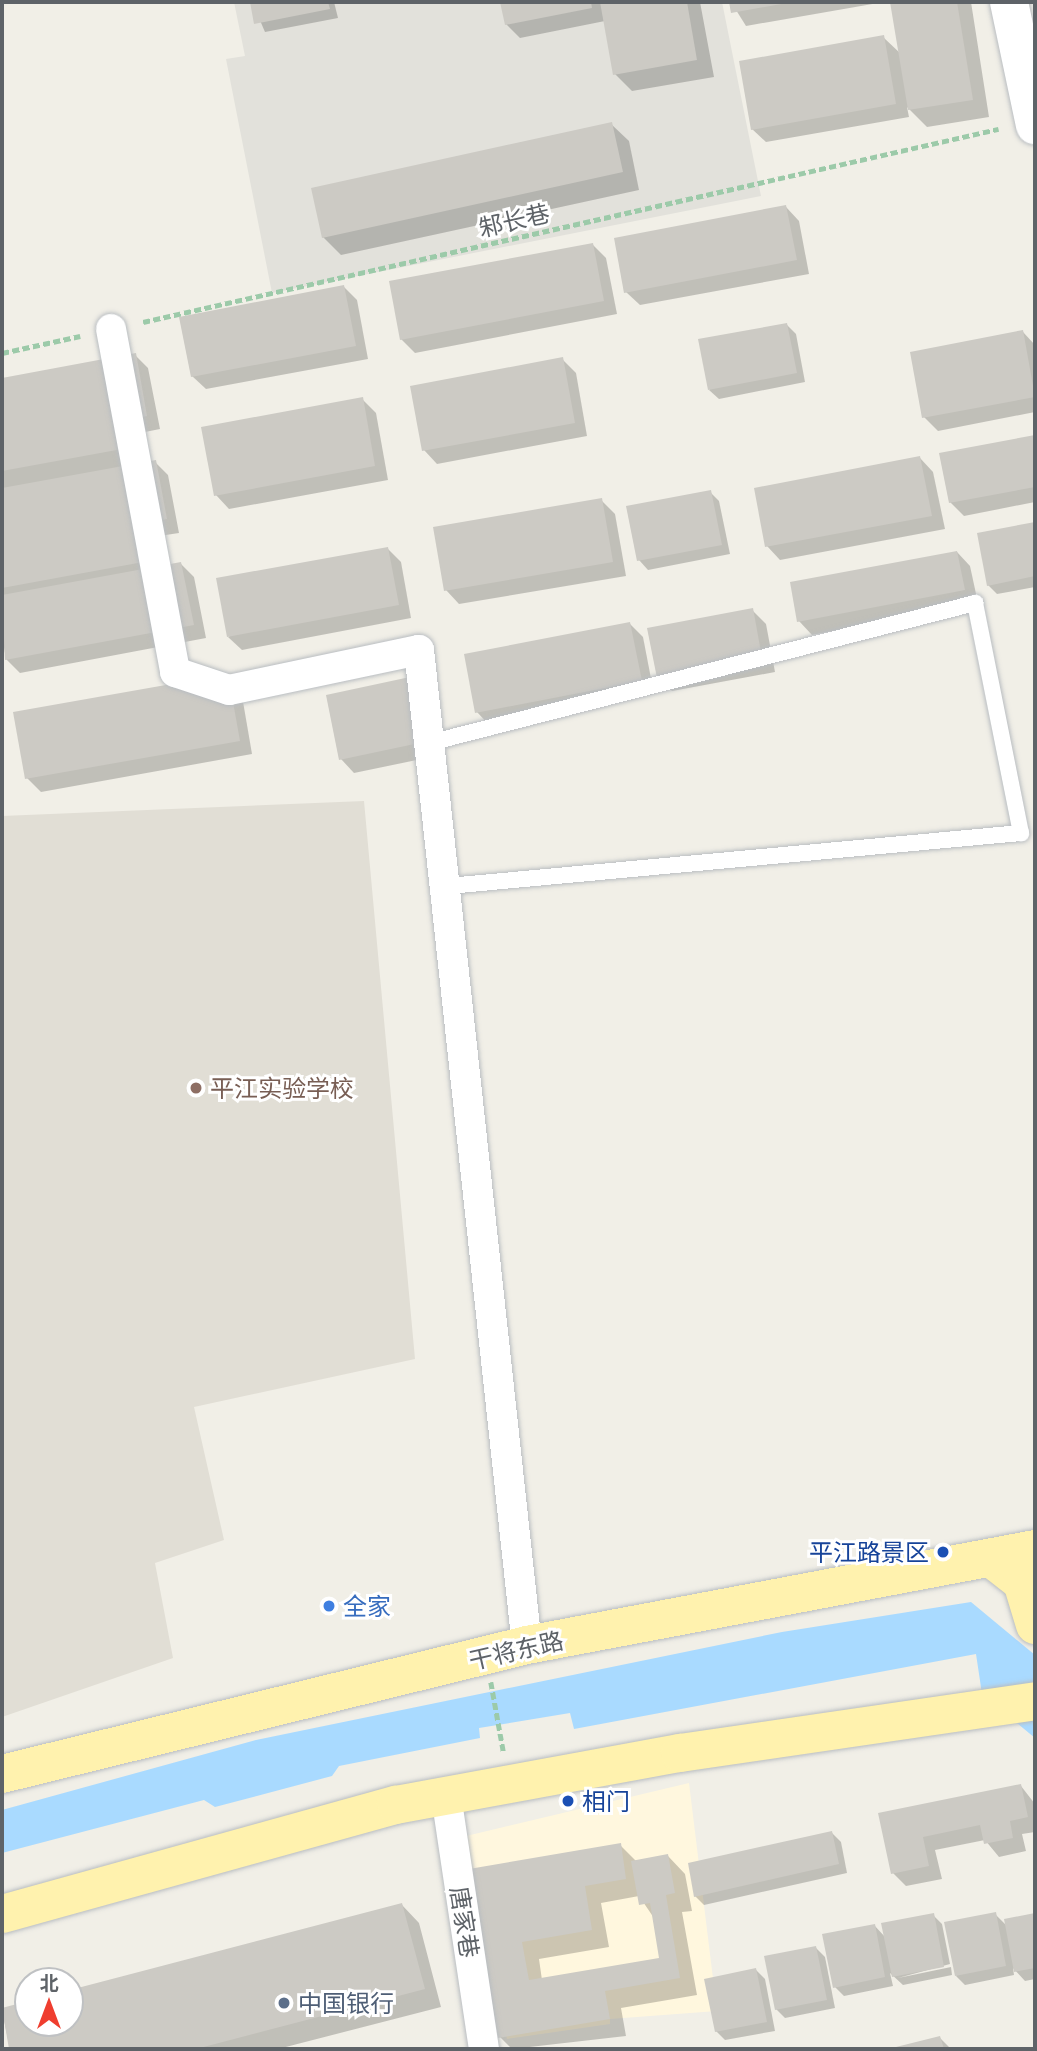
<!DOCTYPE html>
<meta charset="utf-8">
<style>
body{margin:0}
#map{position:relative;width:1037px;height:2051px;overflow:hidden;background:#f1efe7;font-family:"Golos Text","Noto Sans SC",sans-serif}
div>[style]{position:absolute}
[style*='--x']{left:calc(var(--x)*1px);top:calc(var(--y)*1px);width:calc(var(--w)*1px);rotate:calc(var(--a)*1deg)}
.commercial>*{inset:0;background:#fff7de}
.industrial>*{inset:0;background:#e2e1db}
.education>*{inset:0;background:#e1ded5}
.water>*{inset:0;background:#a9daff}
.shadow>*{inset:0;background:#0003}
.building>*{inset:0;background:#cccac4}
.path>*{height:4.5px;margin-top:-2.25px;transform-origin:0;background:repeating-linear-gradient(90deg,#9ccaa9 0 7px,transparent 0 10.5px)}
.roads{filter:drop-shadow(0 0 2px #b9bdc1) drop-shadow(0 0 2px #b9bdc1)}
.lane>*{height:16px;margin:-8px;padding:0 8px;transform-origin:8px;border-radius:8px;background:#fff}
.street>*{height:30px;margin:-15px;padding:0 15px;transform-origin:15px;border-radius:15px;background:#fff}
.secondary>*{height:38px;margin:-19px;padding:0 19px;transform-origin:19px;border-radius:19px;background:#fff}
.primary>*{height:38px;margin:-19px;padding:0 19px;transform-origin:19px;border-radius:19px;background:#fff2ae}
.path-bridge>*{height:4.5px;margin-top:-2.25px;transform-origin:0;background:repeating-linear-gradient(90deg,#9ccaa9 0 7px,transparent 0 10.5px)}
.dots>*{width:19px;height:19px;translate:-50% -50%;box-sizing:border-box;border:4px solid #fff;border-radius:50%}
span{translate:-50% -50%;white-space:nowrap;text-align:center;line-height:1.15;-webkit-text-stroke:6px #fff;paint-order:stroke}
.street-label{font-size:24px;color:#5e6368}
.education-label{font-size:24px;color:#785e54}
.left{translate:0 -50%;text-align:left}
.transit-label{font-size:24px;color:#164399}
.right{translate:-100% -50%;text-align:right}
.shop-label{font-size:24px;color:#366cbe}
.service-label{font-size:24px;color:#4e5e75}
.frame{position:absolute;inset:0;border:4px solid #5e6368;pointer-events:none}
.north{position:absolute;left:14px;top:1967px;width:70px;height:70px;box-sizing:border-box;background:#fff;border:2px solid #bfc1c3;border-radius:50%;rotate:0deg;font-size:19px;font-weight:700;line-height:28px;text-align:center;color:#5e6368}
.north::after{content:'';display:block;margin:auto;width:24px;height:32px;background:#ef3e2f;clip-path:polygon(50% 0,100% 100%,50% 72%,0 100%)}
</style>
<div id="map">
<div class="commercial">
<i style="clip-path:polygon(689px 1783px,717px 2011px,610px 2019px,610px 2024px,507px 2039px,462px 1871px,462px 1837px)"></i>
</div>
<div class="industrial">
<i style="clip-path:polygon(234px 2px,722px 2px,761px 196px,272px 293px,226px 59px,245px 56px)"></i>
</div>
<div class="education">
<i style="clip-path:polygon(364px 801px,415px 1359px,194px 1407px,224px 1540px,155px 1563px,173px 1658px,2px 1717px,2px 816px)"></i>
</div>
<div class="water">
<i style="clip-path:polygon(971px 1602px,1035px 1655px,1035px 1738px,982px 1694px,976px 1654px,574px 1729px,570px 1713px,479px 1728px,480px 1738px,339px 1766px,332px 1776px,215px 1807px,204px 1800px,2px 1853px,2px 1810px,256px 1740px,782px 1632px)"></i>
</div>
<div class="shadow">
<i style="clip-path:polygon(252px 2px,334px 2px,338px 18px,265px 32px)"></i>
<i style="clip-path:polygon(502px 2px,700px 2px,714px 77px,632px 91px,615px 74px,605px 21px,520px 38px,506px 24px)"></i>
<i style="clip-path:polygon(731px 2px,884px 2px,746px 26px)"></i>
<i style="clip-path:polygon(892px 2px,971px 2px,989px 117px,927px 127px,907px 107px,909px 117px,766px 142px,752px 129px,883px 37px,901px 54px)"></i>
<i style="clip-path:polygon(611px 124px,629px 141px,639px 190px,341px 255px,323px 237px)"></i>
<i style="clip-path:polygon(786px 207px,799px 221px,809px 274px,640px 305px,626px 292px)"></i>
<i style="clip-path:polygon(593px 245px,606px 258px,617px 314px,415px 353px,401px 339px)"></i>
<i style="clip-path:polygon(344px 287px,357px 300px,368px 359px,206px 389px,192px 376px)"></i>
<i style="clip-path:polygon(787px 325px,796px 334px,805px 382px,719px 399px,709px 390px)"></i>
<i style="clip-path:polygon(1023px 332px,1035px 345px,1035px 412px,938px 431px,924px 417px)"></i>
<i style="clip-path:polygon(135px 355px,148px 368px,160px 429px,140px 433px,146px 463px,155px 462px,168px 475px,179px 533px,159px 536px,165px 567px,181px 564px,194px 577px,206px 638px,20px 673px,6px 659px,2px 635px,2px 380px)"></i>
<i style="clip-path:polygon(562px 359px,576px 373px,587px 436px,437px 464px,424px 450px)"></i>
<i style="clip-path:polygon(362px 399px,376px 413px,388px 480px,229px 509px,216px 495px)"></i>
<i style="clip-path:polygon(1035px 436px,1035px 502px,964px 516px,950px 502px,941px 454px)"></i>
<i style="clip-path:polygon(920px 458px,933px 472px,945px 529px,780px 560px,767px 546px)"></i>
<i style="clip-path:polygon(710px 492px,719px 501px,730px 554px,648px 570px,639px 560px)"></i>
<i style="clip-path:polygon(601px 500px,615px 514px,626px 576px,459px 604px,446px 590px)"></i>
<i style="clip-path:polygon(1035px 523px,1035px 587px,997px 594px,988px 585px)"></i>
<i style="clip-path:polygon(387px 548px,401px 562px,411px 618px,242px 650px,228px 637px)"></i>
<i style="clip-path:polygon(957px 552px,970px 566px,978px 603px,812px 635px,799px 621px)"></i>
<i style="clip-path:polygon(752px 610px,766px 624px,775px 672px,672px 691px,658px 677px)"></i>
<i style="clip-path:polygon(629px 623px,643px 637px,654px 694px,490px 726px,477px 712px)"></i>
<i style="clip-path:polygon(241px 690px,252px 754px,41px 792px,27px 778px)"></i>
<i style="clip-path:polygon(328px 696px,436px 756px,354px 773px,341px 759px)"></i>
<i style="clip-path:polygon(1021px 1786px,1035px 1804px,1035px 1832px,1022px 1834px,1026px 1851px,999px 1857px,985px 1840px,935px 1850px,942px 1879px,906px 1886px,893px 1873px,881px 1814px)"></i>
<i style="clip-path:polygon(832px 1833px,841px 1842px,847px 1873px,704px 1905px,695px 1896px)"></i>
<i style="clip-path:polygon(evenodd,620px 1845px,636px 1861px,668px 1856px,685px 1874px,692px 1911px,682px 1912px,697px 1995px,621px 2008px,626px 2036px,512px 2049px,500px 2037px,471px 1870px,620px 1845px,639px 1896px,654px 1918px,661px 1960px,542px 1980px,539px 1959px,609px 1947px,601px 1903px,639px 1896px)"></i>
<i style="clip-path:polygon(402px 1905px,419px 1923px,441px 2007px,278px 2049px,10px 2049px,2px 2010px,28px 2003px,28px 2023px,70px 2023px,70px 1992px)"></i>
<i style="clip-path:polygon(995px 1914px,1007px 1926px,1006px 1920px,1035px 1915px,1035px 1979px,1025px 1981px,1013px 1968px,1014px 1975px,965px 1985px,956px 1976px)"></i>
<i style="clip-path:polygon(933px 1915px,942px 1924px,950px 1964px,898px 1978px,951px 1967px,952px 1975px,903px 1985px,890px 1973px,893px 1986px,844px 1996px,835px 1987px,874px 1925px,886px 1938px)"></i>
<i style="clip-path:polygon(816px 1948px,825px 1957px,835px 2008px,785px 2018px,776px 2009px)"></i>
<i style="clip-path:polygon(756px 1970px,765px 1979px,775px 2031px,725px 2040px,716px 2031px)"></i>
<i style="clip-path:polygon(940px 2038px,951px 2049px,896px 2049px)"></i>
</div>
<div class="building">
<i style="clip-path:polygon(250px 2px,328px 2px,330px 9px,254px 24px)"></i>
<i style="clip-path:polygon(500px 2px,591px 2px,592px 8px,505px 25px)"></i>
<i style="clip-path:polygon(600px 2px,687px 2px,697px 60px,613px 75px)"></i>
<i style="clip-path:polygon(729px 2px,787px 2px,787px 3px,731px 13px)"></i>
<i style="clip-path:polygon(890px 2px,957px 2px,973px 100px,908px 110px)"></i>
<i style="clip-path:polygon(884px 35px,896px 104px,751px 130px,739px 61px)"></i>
<i style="clip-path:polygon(612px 122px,623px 172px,322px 238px,311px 188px)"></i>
<i style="clip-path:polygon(786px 205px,797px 260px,624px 293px,614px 238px)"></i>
<i style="clip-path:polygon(593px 243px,604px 301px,400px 340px,389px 281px)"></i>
<i style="clip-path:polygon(344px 285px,356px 346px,191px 377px,179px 317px)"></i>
<i style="clip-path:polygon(787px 323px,797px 373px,708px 390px,698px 339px)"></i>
<i style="clip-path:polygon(1023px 330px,1035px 397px,922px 418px,910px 352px)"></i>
<i style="clip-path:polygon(136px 353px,147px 416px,128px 420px,133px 447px,2px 471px,2px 378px)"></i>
<i style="clip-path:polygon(563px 357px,575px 423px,422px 451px,410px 386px)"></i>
<i style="clip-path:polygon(363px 397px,375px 466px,214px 496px,201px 427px)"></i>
<i style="clip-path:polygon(1035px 435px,1035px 487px,949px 503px,939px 453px)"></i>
<i style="clip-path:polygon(920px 456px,932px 516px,765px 547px,754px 488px)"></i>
<i style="clip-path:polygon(156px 460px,167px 519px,147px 523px,154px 560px,2px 588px,2px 488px)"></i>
<i style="clip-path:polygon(711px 490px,722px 545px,637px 561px,626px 506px)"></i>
<i style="clip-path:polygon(602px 498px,613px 562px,444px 591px,433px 527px)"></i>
<i style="clip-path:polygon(1035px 522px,1035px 576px,987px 586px,977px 533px)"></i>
<i style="clip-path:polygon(388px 547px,399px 605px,227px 637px,216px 578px)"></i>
<i style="clip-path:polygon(957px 551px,965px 590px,797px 622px,790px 582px)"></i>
<i style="clip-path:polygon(181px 562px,194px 625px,5px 660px,2px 595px)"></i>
<i style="clip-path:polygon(753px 608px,762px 658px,657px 678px,647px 628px)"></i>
<i style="clip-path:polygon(630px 622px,642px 681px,475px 713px,464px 654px)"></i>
<i style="clip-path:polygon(228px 674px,240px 741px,25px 779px,13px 712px)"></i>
<i style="clip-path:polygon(410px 677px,424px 742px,339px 760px,326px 695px)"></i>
<i style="clip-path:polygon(1021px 1784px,1028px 1817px,1010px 1821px,1013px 1838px,984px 1844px,980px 1825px,923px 1837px,929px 1866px,891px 1874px,878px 1813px)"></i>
<i style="clip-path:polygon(832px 1831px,839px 1864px,694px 1897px,688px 1863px)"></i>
<i style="clip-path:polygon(621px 1843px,626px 1879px,585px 1886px,592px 1930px,522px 1942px,529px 1980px,659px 1958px,650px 1903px,639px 1905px,631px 1861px,668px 1854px,675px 1893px,666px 1895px,680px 1978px,605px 1991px,610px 2019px,498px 2038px,469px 1869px)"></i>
<i style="clip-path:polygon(402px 1903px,425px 1989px,196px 2049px,9px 2049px,2px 2008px,28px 2001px,28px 2023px,70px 2023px,70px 1990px)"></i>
<i style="clip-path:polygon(996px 1912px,1006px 1966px,955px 1976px,944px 1922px)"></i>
<i style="clip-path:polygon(934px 1913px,944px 1967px,892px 1977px,881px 1923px)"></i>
<i style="clip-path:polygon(1035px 1913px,1035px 1968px,1014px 1972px,1004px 1919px)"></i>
<i style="clip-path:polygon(875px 1924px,885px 1977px,833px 1988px,822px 1934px)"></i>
<i style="clip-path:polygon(816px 1946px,827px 2000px,775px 2010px,764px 1956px)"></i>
<i style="clip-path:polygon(756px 1968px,767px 2022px,715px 2032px,704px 1979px)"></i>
<i style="clip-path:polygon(940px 2036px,944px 2049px,892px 2049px,892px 2048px)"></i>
</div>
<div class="path">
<i style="--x:143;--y:322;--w:877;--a:-12.72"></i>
<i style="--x:2;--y:353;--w:80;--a:-12.3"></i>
</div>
<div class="roads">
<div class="lane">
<i style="--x:433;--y:742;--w:560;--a:-14.38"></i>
<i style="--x:975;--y:603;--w:235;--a:78.7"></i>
<i style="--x:1021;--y:833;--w:574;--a:174.71"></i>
</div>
<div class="street">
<i style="--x:111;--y:329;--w:349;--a:79.4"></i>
<i style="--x:175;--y:672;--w:57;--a:18.4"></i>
<i style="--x:229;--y:690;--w:194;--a:-11.9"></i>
<i style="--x:419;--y:650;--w:1001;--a:83.81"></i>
<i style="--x:446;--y:1795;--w:257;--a:81.5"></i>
</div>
<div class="secondary">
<i style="--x:1009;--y:2;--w:126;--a:78.1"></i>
</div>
<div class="primary">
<i style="--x:991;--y:1558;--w:39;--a:38"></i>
<i style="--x:1022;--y:1582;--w:45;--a:73.2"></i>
<i style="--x:2;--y:1774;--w:541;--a:-13.8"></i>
<i style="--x:527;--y:1645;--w:517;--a:-10.7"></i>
<i style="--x:2;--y:1914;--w:409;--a:-15.5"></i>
<i style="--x:396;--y:1805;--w:289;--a:-10.4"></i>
<i style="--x:680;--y:1753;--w:359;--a:-8.3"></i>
</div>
</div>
<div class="path-bridge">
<i style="--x:491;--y:1682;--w:73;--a:79.8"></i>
</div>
<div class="dots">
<i style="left:196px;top:1088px;background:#8d6e63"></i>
<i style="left:943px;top:1552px;background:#1a4fb4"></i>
<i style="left:329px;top:1606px;background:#3f7fe0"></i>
<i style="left:568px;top:1801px;background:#1a4fb4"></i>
<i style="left:284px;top:2003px;background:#5c6f8a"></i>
</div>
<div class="street-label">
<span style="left:514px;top:220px;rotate:-13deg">邾长巷</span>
<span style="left:516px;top:1650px;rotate:-13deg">干将东路</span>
<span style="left:465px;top:1922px;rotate:81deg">唐家巷</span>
</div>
<div class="education-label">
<span class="left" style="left:210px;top:1088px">平江实验学校</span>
</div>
<div class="transit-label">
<span class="right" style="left:929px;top:1552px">平江路景区</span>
<span class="left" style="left:582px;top:1801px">相门</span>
</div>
<div class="shop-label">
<span class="left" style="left:343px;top:1606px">全家</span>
</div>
<div class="service-label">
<span class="left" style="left:298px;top:2003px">中国银行</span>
</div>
<div class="frame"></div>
<div class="north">北</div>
</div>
